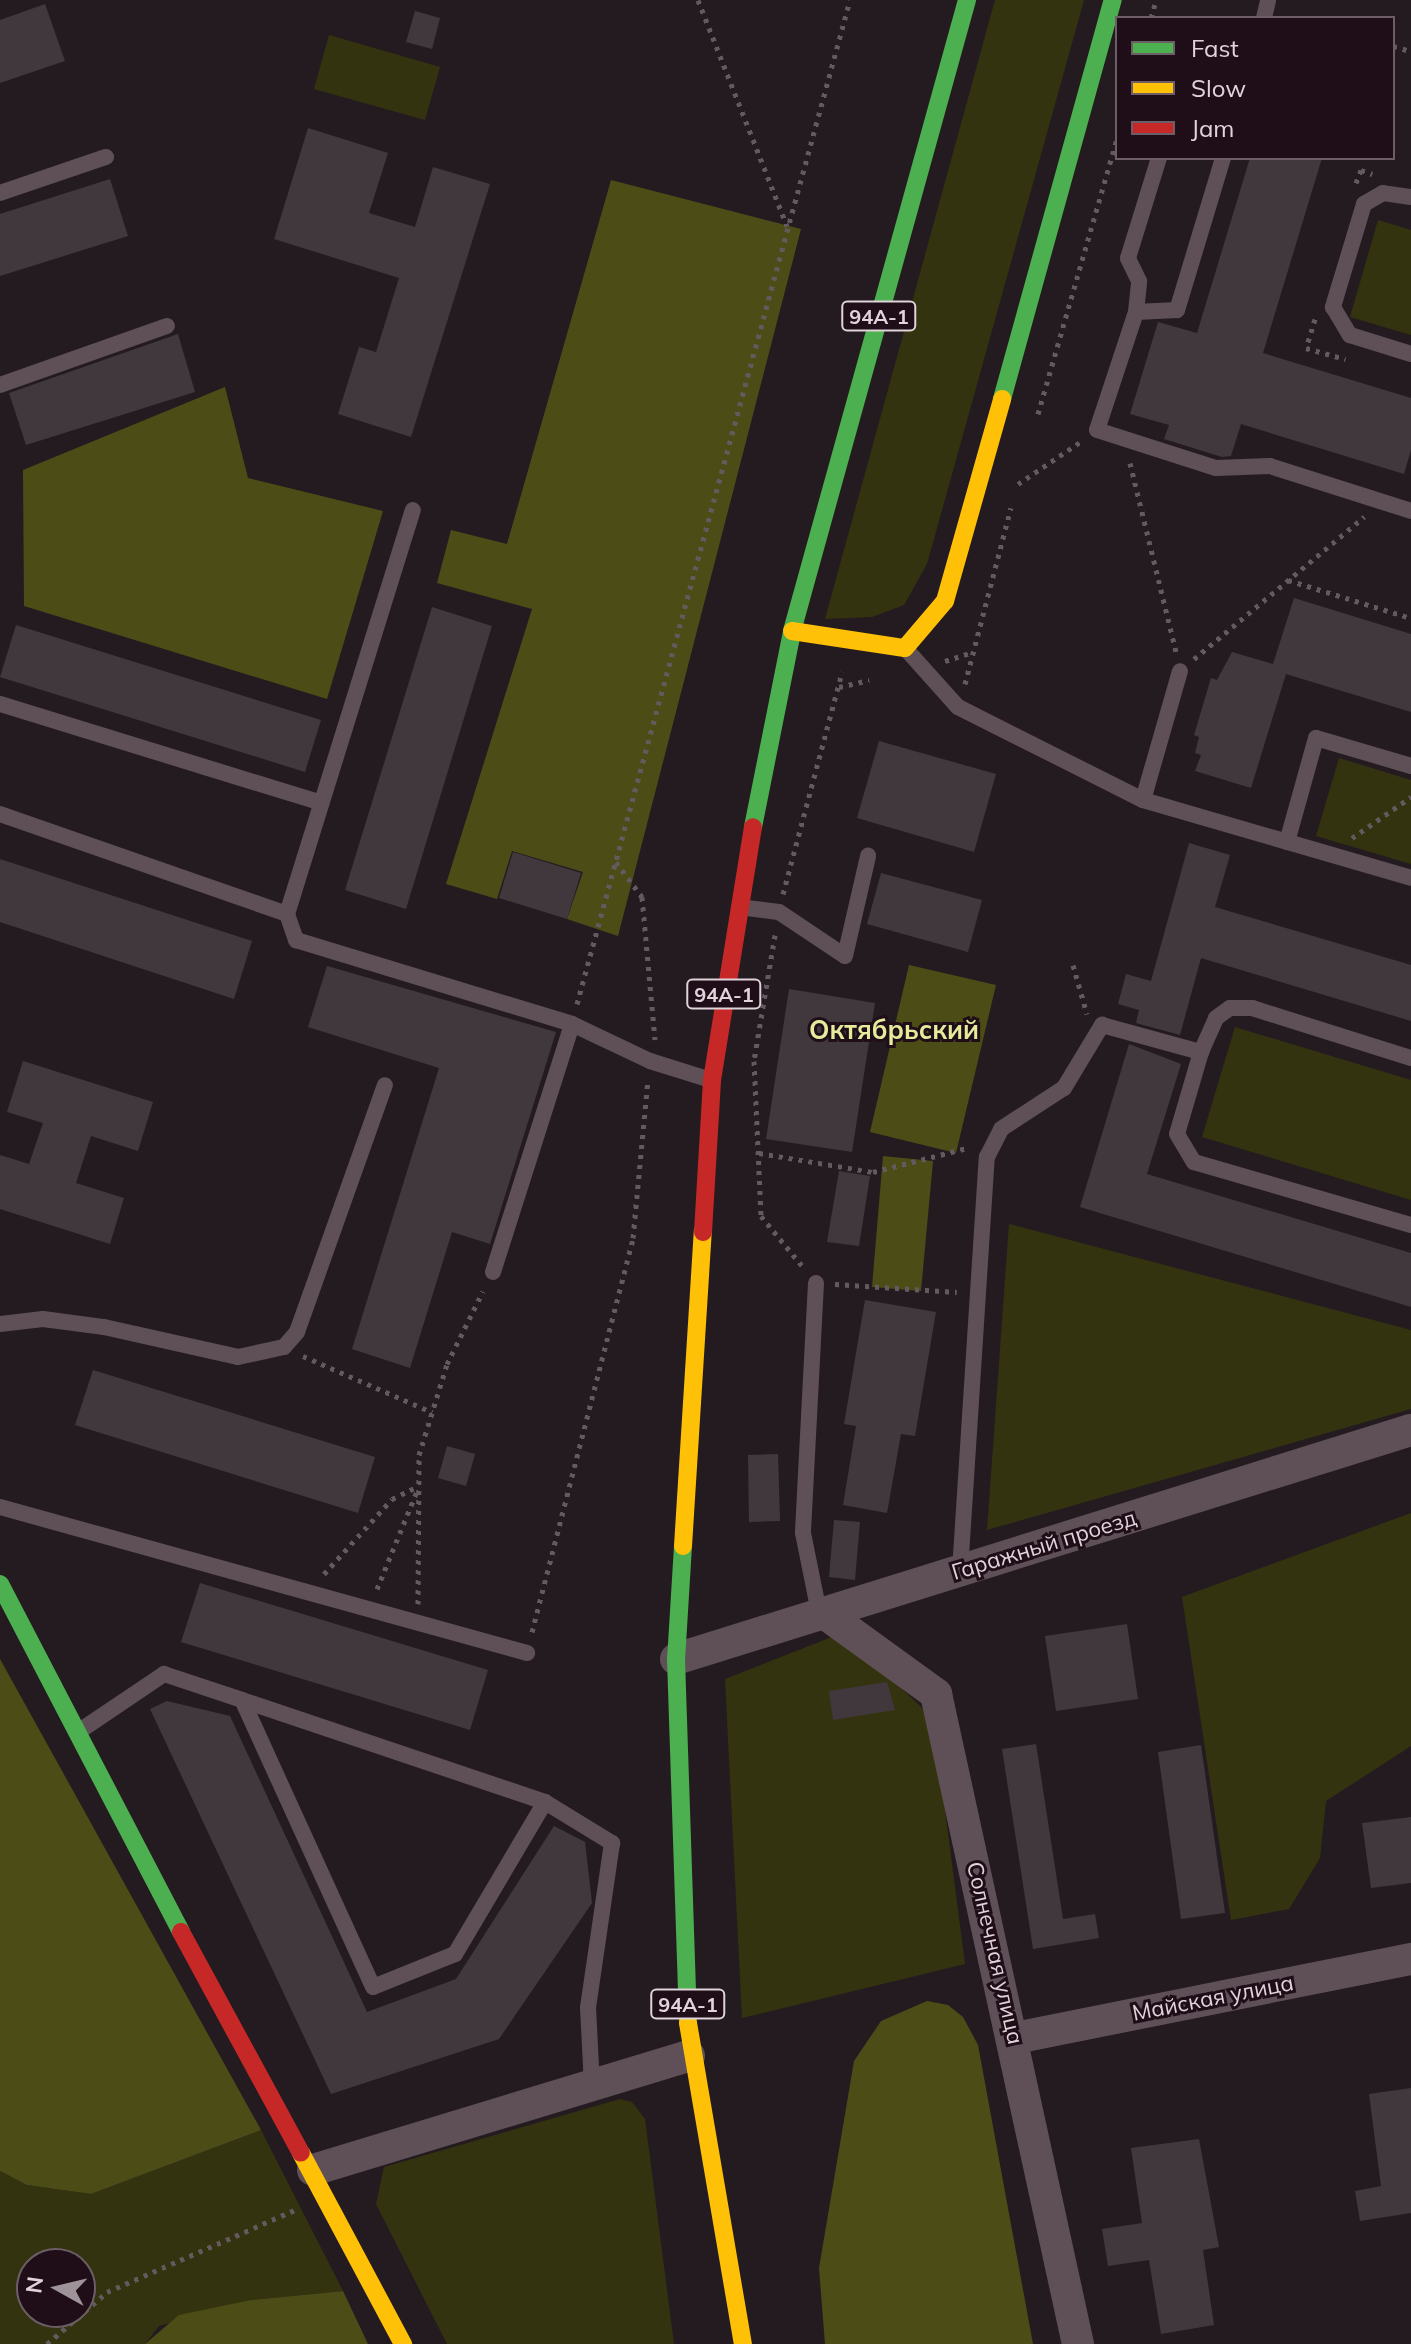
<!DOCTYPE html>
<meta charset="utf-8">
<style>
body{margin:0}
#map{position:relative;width:1411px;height:2344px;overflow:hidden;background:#241b20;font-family:Mulish,sans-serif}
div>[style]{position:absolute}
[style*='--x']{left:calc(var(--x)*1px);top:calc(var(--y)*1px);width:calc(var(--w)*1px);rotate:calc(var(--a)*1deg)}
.green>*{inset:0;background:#34330f}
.forest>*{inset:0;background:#4c4c17}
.building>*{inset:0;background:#41383d}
.path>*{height:5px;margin-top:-2.5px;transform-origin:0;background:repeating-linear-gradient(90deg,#655960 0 4px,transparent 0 10px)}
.lane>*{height:16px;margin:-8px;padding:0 8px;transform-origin:8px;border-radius:8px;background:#5f5058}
.street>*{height:32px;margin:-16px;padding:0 16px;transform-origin:16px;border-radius:16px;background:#5f5058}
.fast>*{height:18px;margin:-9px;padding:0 9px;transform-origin:9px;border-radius:9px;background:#4caf50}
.slow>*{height:18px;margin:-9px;padding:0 9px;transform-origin:9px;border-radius:9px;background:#ffc107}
.jam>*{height:18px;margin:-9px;padding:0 9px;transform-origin:9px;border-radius:9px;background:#c62828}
span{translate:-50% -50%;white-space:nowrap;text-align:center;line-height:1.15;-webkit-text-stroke:6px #1f0e18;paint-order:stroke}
.shield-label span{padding:2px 6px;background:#1f0e18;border:2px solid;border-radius:6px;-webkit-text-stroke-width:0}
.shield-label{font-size:20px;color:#e0d3da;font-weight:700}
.street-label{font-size:22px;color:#e0d3da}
.quarter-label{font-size:26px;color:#e6eb9c;font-weight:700}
.legend{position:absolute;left:1115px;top:16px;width:280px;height:144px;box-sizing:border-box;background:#1f0e18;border:2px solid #6c5d66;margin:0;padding:10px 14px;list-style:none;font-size:24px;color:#e0d3da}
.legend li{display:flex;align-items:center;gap:16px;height:40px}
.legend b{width:40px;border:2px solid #6c5d66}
.north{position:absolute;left:16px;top:2248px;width:80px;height:80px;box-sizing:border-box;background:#1f0e18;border:2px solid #6c5d66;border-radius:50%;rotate:278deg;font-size:22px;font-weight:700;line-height:32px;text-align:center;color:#e0d3da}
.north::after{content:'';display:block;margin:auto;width:28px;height:36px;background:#9e9399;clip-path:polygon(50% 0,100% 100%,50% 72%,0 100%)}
</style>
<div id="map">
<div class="green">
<i style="clip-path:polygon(995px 0,1084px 0,927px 564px,904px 605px,872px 617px,825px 619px)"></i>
<i style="clip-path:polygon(329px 35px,440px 67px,425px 120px,314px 89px)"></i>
<i style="clip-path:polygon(1378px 220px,1411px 230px,1411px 335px,1350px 317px)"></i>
<i style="clip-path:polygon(1339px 758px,1411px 780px,1411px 864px,1316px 836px)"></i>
<i style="clip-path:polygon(1235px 1027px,1411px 1080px,1411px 1200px,1202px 1137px)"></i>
<i style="clip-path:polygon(1009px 1224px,1411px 1330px,1411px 1409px,987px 1530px)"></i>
<i style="clip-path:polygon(1411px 1513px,1411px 1746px,1326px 1801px,1320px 1858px,1289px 1909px,1231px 1920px,1182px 1597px)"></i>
<i style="clip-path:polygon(842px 1633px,933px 1718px,965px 1964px,742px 2018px,725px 1679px)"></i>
<i style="clip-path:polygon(620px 2099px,632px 2102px,645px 2119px,674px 2344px,447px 2344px,376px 2204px,384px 2167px)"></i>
<i style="clip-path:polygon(evenodd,261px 2130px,343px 2291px,251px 2300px,159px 2326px,145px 2344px,0 2344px,0 2171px,27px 2185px,91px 2194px,261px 2130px,32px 2264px,80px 2264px,80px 2312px,32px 2312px,32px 2264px)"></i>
</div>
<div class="forest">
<i style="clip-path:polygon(611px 180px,801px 229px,618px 936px,567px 919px,583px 872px,512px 851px,497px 899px,446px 884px,532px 609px,437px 583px,451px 530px,507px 544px)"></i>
<i style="clip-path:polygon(225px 387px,248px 478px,383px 511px,327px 699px,24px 606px,23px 470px)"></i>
<i style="clip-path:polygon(909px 965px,996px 985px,956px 1153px,870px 1132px)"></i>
<i style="clip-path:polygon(883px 1156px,933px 1161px,921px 1291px,872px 1287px)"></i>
<i style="clip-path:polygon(0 1659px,261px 2130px,91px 2194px,27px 2185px,0 2171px)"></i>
<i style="clip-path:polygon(927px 2001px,948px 2005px,963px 2017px,978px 2045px,1033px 2344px,825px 2344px,819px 2268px,854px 2061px,881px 2021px)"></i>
<i style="clip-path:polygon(343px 2291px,368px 2344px,145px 2344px,179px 2315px,251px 2300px)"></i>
</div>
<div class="building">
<i style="clip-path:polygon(45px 4px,65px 61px,0 83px,0 20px)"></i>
<i style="clip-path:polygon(415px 11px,440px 18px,432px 49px,406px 42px)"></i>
<i style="clip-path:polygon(308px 128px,388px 153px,369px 213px,415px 227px,433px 167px,490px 184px,411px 437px,338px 414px,359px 347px,376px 352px,399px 278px,274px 239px)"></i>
<i style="clip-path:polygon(1250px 158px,1322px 158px,1263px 353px,1411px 398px,1411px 450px,1404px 474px,1241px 424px,1231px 456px,1222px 457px,1164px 439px,1169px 425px,1130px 414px,1158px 322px,1197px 333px)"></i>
<i style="clip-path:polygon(110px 179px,128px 236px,0 276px,0 214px)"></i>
<i style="clip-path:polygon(178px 334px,195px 392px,26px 445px,9px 393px)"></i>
<i style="clip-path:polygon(1294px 598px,1411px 634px,1411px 712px,1286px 674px,1251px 788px,1195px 771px,1201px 755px,1195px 753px,1199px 737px,1194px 735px,1211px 678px,1217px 680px,1232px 652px,1273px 664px)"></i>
<i style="clip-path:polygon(432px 607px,492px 626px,406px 909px,345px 890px)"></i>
<i style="clip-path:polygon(16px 625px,321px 720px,305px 772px,0 677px)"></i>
<i style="clip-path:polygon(879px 741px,996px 774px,974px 852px,857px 818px)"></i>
<i style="clip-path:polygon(1189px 843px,1230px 855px,1215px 907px,1411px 965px,1411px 1021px,1201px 958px,1180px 1035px,1136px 1023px,1139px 1010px,1118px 1004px,1126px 974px,1151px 981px)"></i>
<i style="clip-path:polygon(513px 852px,581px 873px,567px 919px,499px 898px)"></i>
<i style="clip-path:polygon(0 859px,252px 941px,234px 999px,0 922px)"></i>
<i style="clip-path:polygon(881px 873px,982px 900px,968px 952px,867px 924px)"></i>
<i style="clip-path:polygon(327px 966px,556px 1032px,490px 1244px,452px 1232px,410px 1368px,352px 1349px,439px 1068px,308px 1027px)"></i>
<i style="clip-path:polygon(789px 989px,875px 1003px,852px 1152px,766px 1139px)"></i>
<i style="clip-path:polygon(1129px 1044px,1181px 1064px,1147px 1174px,1411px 1253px,1411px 1307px,1080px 1207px)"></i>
<i style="clip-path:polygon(23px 1061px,153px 1102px,138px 1151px,91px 1136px,76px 1183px,124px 1198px,110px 1244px,0 1209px,0 1155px,29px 1164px,43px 1123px,7px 1112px)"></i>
<i style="clip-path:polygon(839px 1171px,870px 1176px,859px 1246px,827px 1242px)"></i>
<i style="clip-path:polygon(865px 1300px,936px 1312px,915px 1436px,901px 1434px,887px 1513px,843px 1505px,856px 1426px,844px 1424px)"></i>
<i style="clip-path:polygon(93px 1370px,375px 1457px,358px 1513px,75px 1425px)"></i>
<i style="clip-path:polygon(447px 1446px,475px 1454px,466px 1486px,438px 1478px)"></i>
<i style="clip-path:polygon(778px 1454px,780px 1521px,749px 1522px,748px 1455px)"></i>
<i style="clip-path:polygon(834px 1520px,860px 1522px,855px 1580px,829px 1577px)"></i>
<i style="clip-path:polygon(200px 1583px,488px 1670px,470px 1730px,181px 1642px)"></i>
<i style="clip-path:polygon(1127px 1624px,1138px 1699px,1056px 1711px,1045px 1636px)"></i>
<i style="clip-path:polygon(887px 1682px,895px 1710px,833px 1720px,829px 1691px)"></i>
<i style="clip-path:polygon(167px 1701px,230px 1716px,367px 2012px,456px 1979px,554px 1826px,585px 1842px,592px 1903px,499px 2039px,331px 2094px,150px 1709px)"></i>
<i style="clip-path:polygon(1036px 1744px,1063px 1919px,1095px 1914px,1099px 1938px,1033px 1949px,1002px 1749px)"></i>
<i style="clip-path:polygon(1201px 1745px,1225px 1913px,1181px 1919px,1158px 1752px)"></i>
<i style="clip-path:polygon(1411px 1817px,1411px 1883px,1371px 1888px,1362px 1823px)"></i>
<i style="clip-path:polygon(1411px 2088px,1411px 2213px,1360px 2221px,1355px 2191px,1381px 2186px,1369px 2094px)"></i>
<i style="clip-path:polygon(1199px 2139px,1219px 2247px,1203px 2250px,1214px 2325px,1161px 2334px,1149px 2260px,1108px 2266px,1102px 2229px,1142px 2223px,1131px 2148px)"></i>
</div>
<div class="path">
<i style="--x:698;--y:0;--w:243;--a:68.5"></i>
<i style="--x:1151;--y:18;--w:19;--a:-74"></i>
<i style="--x:1393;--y:46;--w:19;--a:16"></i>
<i style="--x:1356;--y:183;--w:14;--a:-69"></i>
<i style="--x:1361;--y:170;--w:12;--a:20"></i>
<i style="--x:1315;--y:319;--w:30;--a:107"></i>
<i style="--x:1306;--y:348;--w:41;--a:15.8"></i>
<i style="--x:1038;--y:414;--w:287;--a:-74"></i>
<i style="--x:1130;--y:463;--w:194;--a:76.3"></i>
<i style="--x:1018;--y:484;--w:75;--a:-34.1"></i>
<i style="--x:1288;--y:580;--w:129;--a:17.2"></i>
<i style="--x:1194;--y:659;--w:222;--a:-39.9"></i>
<i style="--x:945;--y:661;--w:29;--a:-18"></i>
<i style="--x:965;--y:684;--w:182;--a:-75.4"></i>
<i style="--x:839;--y:687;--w:31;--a:-13"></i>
<i style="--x:1352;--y:838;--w:72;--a:-34.8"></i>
<i style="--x:616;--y:862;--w:44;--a:53.4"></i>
<i style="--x:642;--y:897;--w:143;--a:84.8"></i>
<i style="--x:783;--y:894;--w:230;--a:-75.1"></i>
<i style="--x:775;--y:935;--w:128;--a:99.5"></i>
<i style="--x:754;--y:1061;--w:155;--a:87.4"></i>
<i style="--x:761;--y:1216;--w:67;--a:50.4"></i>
<i style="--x:1073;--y:965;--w:51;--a:74.1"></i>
<i style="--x:577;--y:1004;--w:1040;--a:-74.79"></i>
<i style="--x:759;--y:1153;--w:116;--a:9.5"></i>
<i style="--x:873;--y:1172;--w:97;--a:-14.3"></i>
<i style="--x:835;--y:1284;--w:122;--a:3.8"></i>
<i style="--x:303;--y:1356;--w:141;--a:23.5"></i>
<i style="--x:324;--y:1574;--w:101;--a:-47.8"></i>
<i style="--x:392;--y:1499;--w:30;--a:-26"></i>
<i style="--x:377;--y:1589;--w:106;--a:-67.8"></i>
<i style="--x:418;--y:1604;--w:149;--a:-89.6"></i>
<i style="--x:419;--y:1455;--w:95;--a:-72.9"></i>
<i style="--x:447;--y:1364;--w:81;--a:-63.7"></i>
<i style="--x:532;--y:1632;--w:407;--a:-75.6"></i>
<i style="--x:633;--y:1238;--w:159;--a:-84.6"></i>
<i style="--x:47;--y:2344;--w:79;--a:-40.9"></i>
<i style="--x:107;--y:2292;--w:207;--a:-23.6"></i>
</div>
<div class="lane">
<i style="--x:1264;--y:18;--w:18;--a:-77"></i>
<i style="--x:1223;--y:158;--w:159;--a:106.8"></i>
<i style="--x:1177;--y:310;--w:41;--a:177.2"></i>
<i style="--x:1136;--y:312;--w:124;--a:108.3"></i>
<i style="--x:1097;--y:430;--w:125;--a:17.7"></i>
<i style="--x:1216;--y:468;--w:54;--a:-2.1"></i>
<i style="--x:1270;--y:466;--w:148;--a:17.7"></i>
<i style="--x:0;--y:193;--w:112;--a:-18.8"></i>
<i style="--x:1411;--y:197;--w:28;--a:-172"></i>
<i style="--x:1383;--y:193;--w:22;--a:150"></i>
<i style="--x:1364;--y:204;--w:108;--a:106.8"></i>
<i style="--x:1333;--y:307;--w:33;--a:59"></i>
<i style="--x:1350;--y:335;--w:64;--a:17.3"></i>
<i style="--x:1136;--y:312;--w:31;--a:-84"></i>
<i style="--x:1139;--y:281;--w:25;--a:-116"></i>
<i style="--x:1128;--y:258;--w:105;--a:-72.8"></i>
<i style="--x:0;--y:385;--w:177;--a:-19.5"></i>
<i style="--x:905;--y:648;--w:79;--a:48.1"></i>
<i style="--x:958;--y:707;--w:207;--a:26.7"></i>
<i style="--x:1143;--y:800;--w:279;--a:16.2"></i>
<i style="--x:0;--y:704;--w:334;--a:17.1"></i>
<i style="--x:1143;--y:800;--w:134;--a:-74"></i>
<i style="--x:0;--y:814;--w:304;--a:19.2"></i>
<i style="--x:287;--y:914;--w:28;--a:71"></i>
<i style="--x:296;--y:940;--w:288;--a:16.9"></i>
<i style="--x:572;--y:1024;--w:86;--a:25.4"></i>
<i style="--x:650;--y:1061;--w:64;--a:17.3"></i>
<i style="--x:1287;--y:842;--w:108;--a:-74.4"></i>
<i style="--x:1316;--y:738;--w:99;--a:16.4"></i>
<i style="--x:739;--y:907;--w:40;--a:7.1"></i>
<i style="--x:779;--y:912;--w:79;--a:33.7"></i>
<i style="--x:845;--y:956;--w:103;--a:-77"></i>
<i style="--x:287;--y:914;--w:423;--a:-72.7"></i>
<i style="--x:1201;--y:1052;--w:85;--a:106.3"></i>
<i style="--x:1177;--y:1134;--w:33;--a:59"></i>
<i style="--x:1194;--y:1162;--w:226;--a:16.2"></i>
<i style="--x:493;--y:1272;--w:260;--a:-72.3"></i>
<i style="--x:816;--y:1283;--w:250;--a:93"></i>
<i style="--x:803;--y:1533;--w:86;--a:78.6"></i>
<i style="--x:0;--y:1324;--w:43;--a:-6.6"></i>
<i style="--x:43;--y:1319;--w:62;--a:7.5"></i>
<i style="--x:104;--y:1327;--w:137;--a:12.6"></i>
<i style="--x:238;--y:1357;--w:47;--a:-12.3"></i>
<i style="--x:284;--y:1347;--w:20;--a:-49"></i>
<i style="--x:297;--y:1332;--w:262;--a:-70.4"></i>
<i style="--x:0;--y:1507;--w:547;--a:15.48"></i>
<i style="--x:960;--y:1571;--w:415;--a:-86.3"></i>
<i style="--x:987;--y:1157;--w:31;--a:-63"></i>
<i style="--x:1001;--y:1129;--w:75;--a:-33.1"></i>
<i style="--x:1064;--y:1088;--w:74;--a:-58.9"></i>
<i style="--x:1102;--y:1025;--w:103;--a:15.3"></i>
<i style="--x:1201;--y:1052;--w:37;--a:-66"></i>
<i style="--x:1216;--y:1018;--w:17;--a:-36"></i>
<i style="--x:1230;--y:1008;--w:22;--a:0"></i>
<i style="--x:1252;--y:1008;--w:167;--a:17.5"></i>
<i style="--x:78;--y:1732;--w:104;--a:-34"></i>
<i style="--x:164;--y:1674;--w:82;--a:18.4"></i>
<i style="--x:242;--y:1700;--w:320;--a:18.6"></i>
<i style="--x:545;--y:1802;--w:177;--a:120.6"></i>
<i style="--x:455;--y:1954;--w:88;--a:158.1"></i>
<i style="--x:373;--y:1987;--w:315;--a:-114.5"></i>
<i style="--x:545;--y:1802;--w:79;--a:31.5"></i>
<i style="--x:612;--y:1843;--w:166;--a:98.3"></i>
<i style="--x:588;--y:2007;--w:79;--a:87.1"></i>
</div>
<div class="street">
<i style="--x:827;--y:1615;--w:135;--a:35.9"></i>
<i style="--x:936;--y:1694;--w:665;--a:77.68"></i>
<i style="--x:676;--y:1659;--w:770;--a:-17.31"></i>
<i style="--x:1015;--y:2038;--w:404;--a:-11.3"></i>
<i style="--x:313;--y:2170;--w:393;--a:-16.9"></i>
</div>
<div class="fast">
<i style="--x:1002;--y:399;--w:414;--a:-74.5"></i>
<i style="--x:753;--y:827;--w:200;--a:-78.7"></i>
<i style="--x:792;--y:631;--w:655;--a:-74.5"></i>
<i style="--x:683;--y:1546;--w:113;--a:93.5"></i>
<i style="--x:676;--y:1659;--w:364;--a:88.1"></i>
<i style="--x:0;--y:1584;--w:392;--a:62.5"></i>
</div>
<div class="slow">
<i style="--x:792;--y:631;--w:114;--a:8.6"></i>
<i style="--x:905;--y:648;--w:62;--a:-49.6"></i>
<i style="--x:945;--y:601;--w:210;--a:-74.2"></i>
<i style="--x:683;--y:1546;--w:315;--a:-86.4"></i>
<i style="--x:688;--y:2023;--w:326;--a:80.3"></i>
<i style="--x:301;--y:2153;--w:217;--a:61.9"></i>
</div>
<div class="jam">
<i style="--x:703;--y:1232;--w:152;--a:-86.6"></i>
<i style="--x:712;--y:1080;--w:256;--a:-80.8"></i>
<i style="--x:181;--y:1932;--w:251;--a:61.5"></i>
</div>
<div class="shield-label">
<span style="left:879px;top:316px">94А-1</span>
<span style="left:724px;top:994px">94А-1</span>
<span style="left:688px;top:2004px">94А-1</span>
</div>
<div class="street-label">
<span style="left:1044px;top:1545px;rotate:-17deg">Гаражный проезд</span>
<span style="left:995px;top:1953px;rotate:77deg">Солнечная улица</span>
<span style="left:1213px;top:1998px;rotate:-11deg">Майская улица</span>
</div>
<div class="quarter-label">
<span style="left:894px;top:1030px">Октябрьский</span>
</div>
<ul class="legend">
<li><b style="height:10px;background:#4caf50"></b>Fast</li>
<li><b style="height:10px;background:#ffc107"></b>Slow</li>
<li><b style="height:10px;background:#c62828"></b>Jam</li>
</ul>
<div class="north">N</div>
</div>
